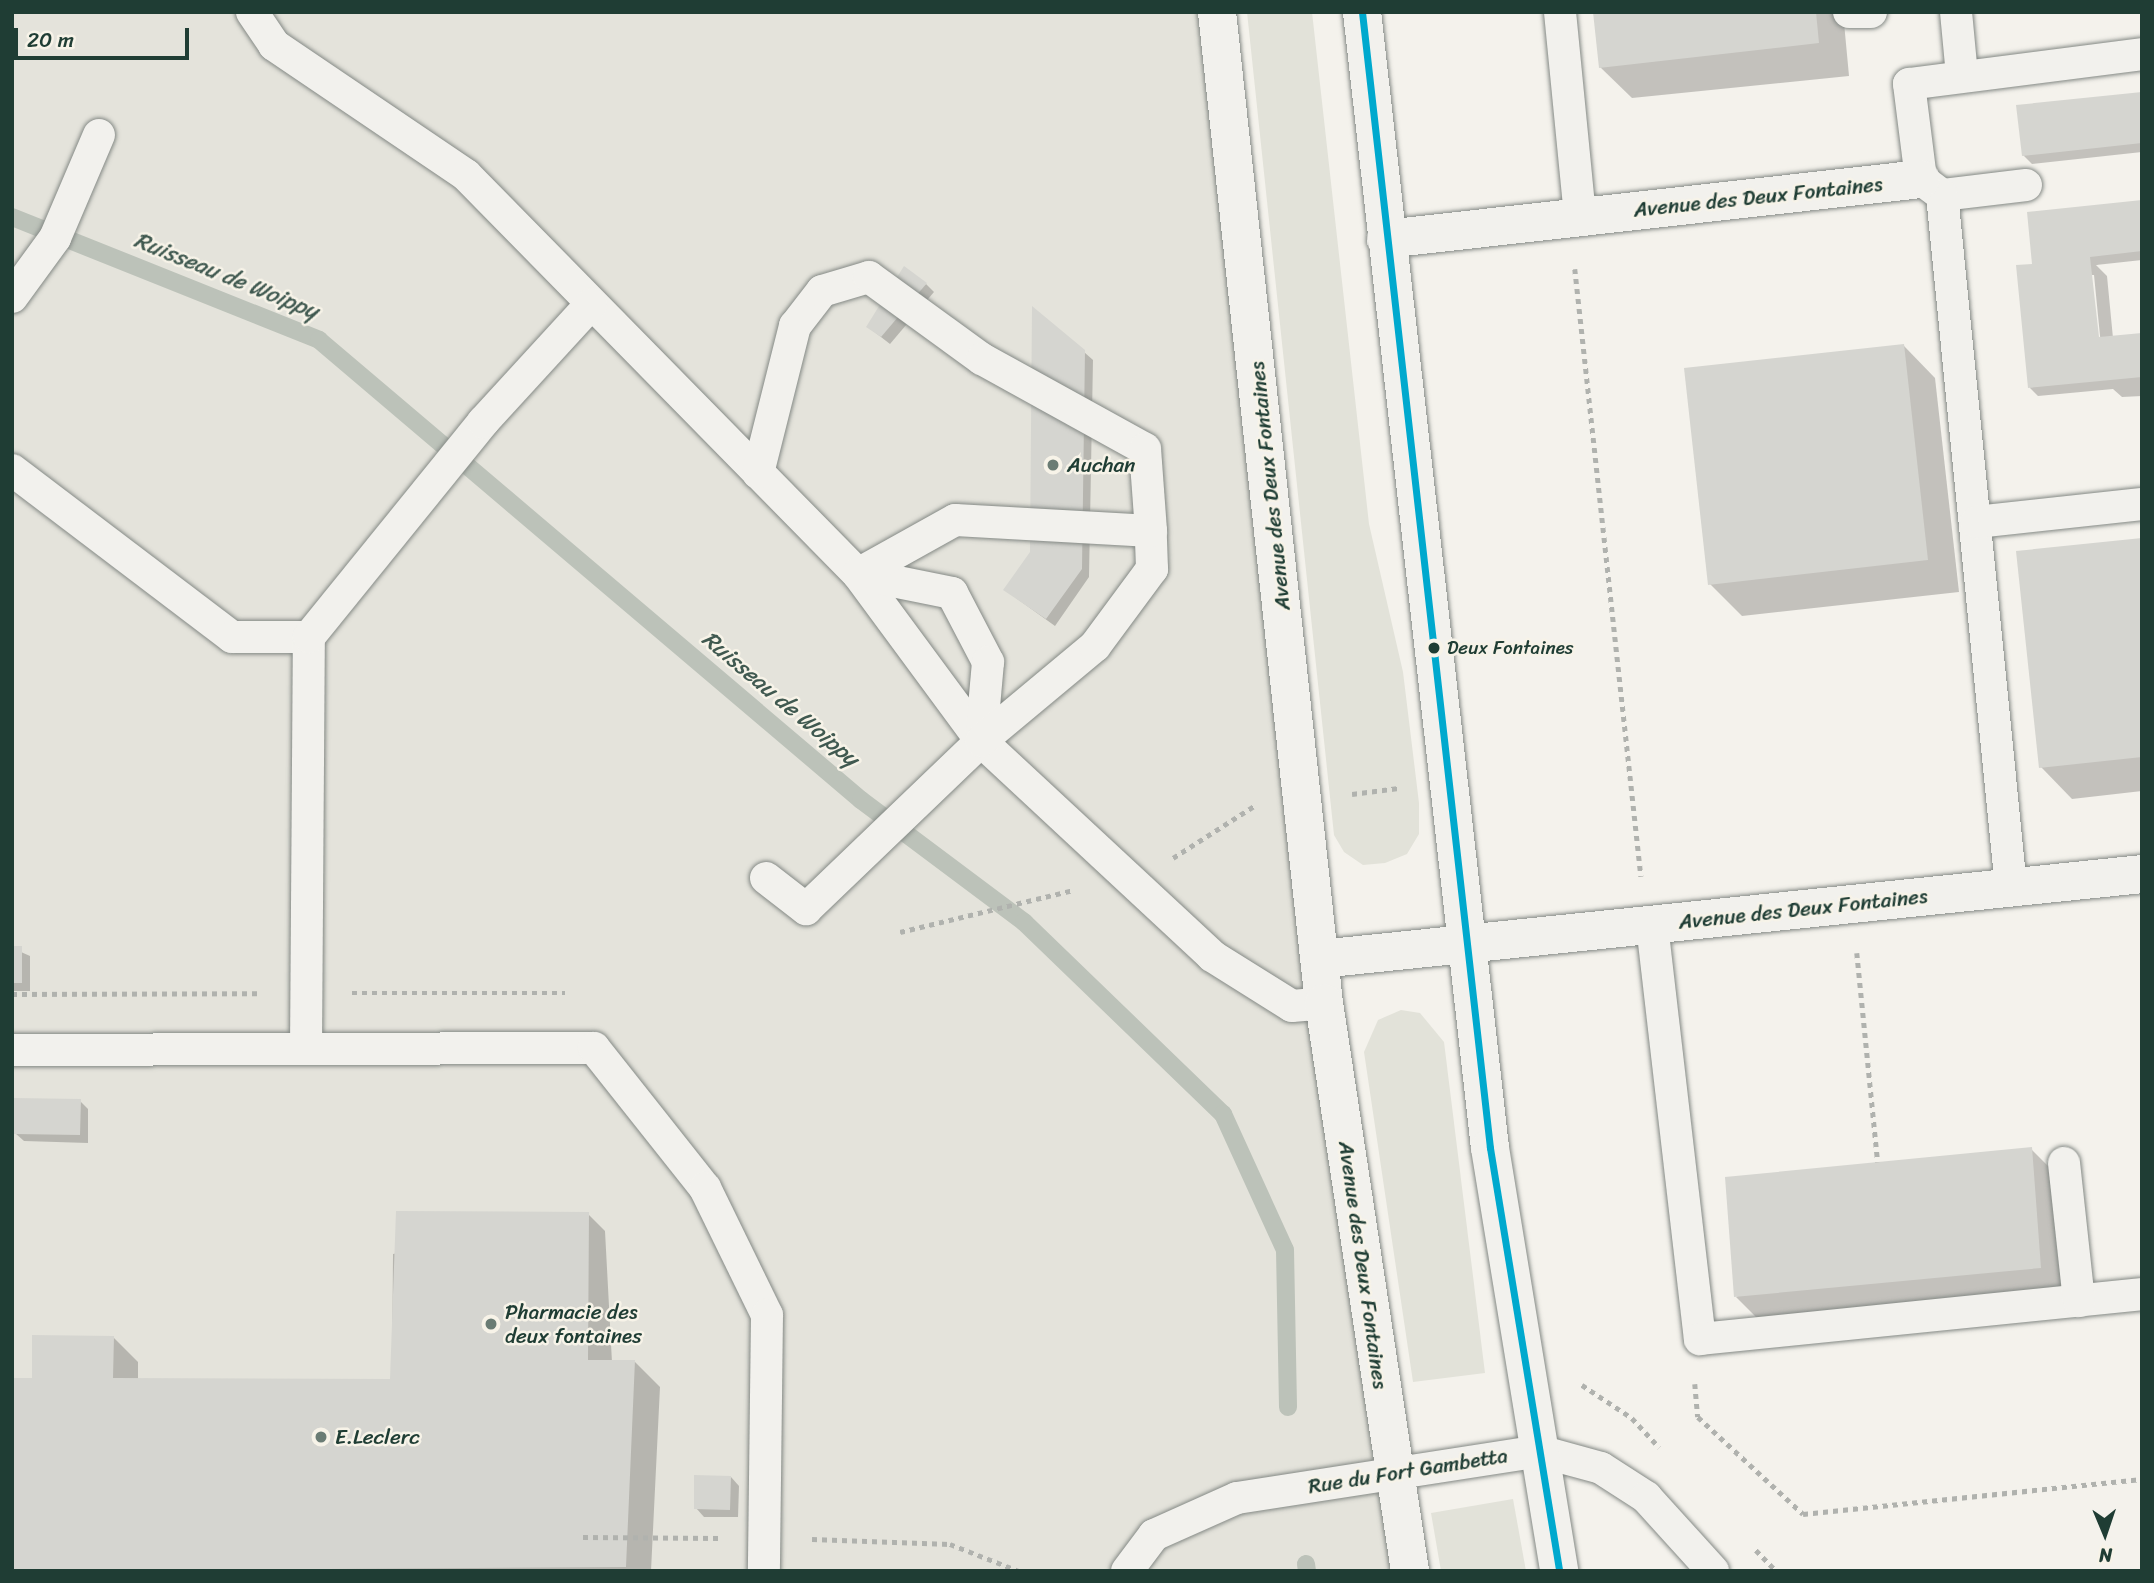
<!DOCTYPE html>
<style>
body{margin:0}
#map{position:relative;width:2154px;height:1583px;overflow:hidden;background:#f4f2ec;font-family:Sriracha,sans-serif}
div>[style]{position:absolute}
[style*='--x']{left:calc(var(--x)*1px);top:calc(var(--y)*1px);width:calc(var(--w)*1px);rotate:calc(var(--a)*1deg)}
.built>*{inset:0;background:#e4e3db}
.green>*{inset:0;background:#e2e2d9}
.shadow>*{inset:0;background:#0003}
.stream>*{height:18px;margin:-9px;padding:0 9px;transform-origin:9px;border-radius:9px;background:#bcc2b9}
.building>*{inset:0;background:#d5d5d0}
.path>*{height:4.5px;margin-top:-2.25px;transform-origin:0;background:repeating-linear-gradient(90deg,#b0b2ae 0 5px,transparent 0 10px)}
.roads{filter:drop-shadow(0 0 2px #848985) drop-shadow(0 0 2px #848985)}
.lane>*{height:32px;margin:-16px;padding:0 16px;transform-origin:16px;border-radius:16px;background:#f2f1ed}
.street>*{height:38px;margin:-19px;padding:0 19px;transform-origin:19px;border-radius:19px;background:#f2f1ed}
.primary>*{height:38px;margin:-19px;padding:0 19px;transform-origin:19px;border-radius:19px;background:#f2f1ed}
.bus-1>*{height:7px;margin:-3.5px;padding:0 3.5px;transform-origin:3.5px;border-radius:3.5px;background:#00a9ce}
.dots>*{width:19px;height:19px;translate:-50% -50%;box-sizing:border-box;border:4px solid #f7f3e8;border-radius:50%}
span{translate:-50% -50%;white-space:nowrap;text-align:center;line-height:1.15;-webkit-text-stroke:5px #f7f3e8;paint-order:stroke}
.bus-label{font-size:19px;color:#1f3d34}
.left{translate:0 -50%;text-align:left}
.street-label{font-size:21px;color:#1f3d34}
.poi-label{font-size:21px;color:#1f3d34}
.water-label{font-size:23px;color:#405950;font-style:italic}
.frame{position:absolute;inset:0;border:14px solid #1f3d34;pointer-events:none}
.north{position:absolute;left:2070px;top:1499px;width:70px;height:70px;-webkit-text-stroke:5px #f7f3e8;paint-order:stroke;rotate:178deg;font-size:19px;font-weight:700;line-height:28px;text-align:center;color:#1f3d34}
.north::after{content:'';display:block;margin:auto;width:24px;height:32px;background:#1f3d34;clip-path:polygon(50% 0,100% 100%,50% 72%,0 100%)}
.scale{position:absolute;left:14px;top:28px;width:175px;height:32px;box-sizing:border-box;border:4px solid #1f3d34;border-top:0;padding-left:9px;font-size:21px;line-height:24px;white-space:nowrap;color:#1f3d34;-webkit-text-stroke:5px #f7f3e8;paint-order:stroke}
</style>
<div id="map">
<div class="built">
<i style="clip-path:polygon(12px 12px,1217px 12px,1410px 1571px,12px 1571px)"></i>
</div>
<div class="green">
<i style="clip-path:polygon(1247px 12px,1312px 12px,1369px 524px,1403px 672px,1419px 803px,1419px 834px,1407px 854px,1385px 863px,1363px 865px,1344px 852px,1334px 835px)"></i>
<i style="clip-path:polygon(1401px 1010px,1420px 1013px,1444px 1042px,1485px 1373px,1413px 1382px,1364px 1052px,1378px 1020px)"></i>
<i style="clip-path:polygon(1513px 1499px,1526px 1571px,1441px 1571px,1431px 1513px)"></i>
</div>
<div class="shadow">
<i style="clip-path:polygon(1595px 12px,1843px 12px,1849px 76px,1632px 98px,1600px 67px)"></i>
<i style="clip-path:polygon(2142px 93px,2142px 152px,2032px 164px,2023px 155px)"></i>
<i style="clip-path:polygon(evenodd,2142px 202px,2142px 260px,2096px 265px,2107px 276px,2113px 338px,2142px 335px,2142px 396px,2122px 397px,2113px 389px,2038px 396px,2030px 388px,2034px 265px,2142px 202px,2090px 275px,2094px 275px,2101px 346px,2098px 346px,2090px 275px)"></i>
<i style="clip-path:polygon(926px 284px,934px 292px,890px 344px,868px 327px)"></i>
<i style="clip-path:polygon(1904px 346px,1935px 378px,1959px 592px,1742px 616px,1710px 584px)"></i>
<i style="clip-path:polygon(1084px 352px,1093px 360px,1089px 577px,1055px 626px,1005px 590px,1032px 552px)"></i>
<i style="clip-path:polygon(2142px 539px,2142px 791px,2072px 799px,2041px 767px)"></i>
<i style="clip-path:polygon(12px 948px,30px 956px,30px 991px,12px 991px)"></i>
<i style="clip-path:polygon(80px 1101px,88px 1109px,88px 1143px,24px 1141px,15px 1133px)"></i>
<i style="clip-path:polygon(2031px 1149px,2056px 1174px,2065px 1293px,1761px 1322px,1736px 1297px)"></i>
<i style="clip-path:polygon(588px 1214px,605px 1231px,612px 1362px,635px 1362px,660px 1387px,651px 1571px,12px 1571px,33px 1380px,113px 1337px,138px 1362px,138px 1380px,392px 1381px,393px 1254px)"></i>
<i style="clip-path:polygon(731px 1477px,739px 1486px,738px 1517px,704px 1517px,696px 1508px)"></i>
</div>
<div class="stream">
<i style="--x:12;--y:217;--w:331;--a:21.8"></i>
<i style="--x:319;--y:340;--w:711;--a:40.32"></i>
<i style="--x:861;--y:800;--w:204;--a:36.8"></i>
<i style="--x:1024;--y:922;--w:277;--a:44"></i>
<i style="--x:1223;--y:1114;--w:149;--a:65.5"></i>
<i style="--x:1285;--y:1250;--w:157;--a:88.9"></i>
<i style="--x:1306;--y:1564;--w:7;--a:82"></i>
</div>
<div class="building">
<i style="clip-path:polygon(1593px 12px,1816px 12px,1819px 43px,1599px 68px)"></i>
<i style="clip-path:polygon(2142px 92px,2142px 143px,2022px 156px,2016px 105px)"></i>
<i style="clip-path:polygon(2142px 200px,2142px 251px,2090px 257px,2099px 337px,2142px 333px,2142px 377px,2028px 388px,2016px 265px,2032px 264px,2027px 212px)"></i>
<i style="clip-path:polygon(904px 266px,927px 283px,881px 337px,866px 327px)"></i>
<i style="clip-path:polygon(1032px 306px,1085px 350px,1082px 569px,1046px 619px,1003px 590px,1030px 552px)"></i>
<i style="clip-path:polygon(1904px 344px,1928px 560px,1708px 585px,1684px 368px)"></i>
<i style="clip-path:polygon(2142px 538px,2142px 757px,2039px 768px,2016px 551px)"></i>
<i style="clip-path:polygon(12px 946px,22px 946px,22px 983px,12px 983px)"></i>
<i style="clip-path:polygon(14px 1098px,81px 1099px,80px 1135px,14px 1134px)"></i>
<i style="clip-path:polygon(2032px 1147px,2041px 1268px,1734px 1297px,1725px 1177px)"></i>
<i style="clip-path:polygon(396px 1211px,589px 1212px,588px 1360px,635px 1360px,626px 1567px,12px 1571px,12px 1378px,32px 1378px,32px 1335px,114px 1336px,113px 1378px,390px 1379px)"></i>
<i style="clip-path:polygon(694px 1475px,731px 1476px,730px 1510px,694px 1509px)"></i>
</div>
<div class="path">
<i style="--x:1575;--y:269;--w:611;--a:83.79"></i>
<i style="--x:1352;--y:794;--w:47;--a:-7.3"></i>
<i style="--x:1173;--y:858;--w:96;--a:-32.7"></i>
<i style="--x:900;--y:932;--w:178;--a:-13.6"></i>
<i style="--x:1857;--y:953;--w:210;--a:84.3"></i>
<i style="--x:352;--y:993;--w:213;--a:0"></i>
<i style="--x:12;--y:994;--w:248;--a:-0.2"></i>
<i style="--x:1695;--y:1384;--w:33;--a:85"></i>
<i style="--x:1698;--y:1417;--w:143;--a:42.7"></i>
<i style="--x:1803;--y:1514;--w:341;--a:-5.9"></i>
<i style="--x:1582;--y:1385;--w:60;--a:33.4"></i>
<i style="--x:1632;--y:1418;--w:40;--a:47"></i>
<i style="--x:583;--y:1537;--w:136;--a:0.4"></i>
<i style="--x:812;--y:1539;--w:138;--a:2.1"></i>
<i style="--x:950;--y:1544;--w:74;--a:21.4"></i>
<i style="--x:1756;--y:1550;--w:29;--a:46"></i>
</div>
<div class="roads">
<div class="lane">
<i style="--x:252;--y:12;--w:40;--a:56"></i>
<i style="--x:274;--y:45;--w:232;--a:34.1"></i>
<i style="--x:466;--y:175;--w:559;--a:45.51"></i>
<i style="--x:858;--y:574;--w:207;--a:53.6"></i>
<i style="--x:981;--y:741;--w:316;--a:42.9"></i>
<i style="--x:1212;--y:956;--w:94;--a:32"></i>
<i style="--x:1292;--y:1006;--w:32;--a:-5"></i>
<i style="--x:1560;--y:12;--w:206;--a:84.4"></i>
<i style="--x:1849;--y:12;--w:22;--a:0"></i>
<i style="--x:1956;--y:12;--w:64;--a:84.6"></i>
<i style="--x:2026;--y:185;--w:85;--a:173.2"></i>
<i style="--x:1942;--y:195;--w:26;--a:-143"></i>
<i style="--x:1921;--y:179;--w:96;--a:-97.2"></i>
<i style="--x:1909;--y:84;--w:235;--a:-7.3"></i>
<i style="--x:1942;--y:195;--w:696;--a:84.31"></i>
<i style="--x:12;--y:297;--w:73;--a:-53.9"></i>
<i style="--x:55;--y:238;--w:112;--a:-66.9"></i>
<i style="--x:12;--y:470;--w:276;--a:37.2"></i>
<i style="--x:232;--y:637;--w:77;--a:0"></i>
<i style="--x:758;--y:473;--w:152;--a:-75.9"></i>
<i style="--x:795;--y:326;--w:44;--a:-52.4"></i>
<i style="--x:822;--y:291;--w:49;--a:-16.6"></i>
<i style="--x:869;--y:277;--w:140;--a:36"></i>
<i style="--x:982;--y:359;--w:186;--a:28.9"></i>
<i style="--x:1145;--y:449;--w:82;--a:85.8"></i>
<i style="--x:1976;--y:522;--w:167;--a:-6.2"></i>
<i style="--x:858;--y:574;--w:96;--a:11.4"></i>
<i style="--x:952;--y:593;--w:78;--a:62.4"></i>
<i style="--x:988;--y:662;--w:79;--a:95.1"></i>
<i style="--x:766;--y:878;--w:51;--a:37.8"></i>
<i style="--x:806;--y:909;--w:243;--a:-43.8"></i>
<i style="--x:981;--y:741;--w:148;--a:-39.8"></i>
<i style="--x:1095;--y:646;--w:96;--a:-53.5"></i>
<i style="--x:1152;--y:569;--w:38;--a:-92"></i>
<i style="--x:1151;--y:531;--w:196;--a:-176.8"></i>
<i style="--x:955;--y:520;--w:111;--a:150.9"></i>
<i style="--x:1652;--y:925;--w:417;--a:83.4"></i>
<i style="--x:1700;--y:1339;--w:444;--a:-5.8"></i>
<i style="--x:306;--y:1048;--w:411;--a:-89.6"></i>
<i style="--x:309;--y:637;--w:277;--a:-51"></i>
<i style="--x:483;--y:422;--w:160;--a:-47.5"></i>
<i style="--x:12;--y:1050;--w:582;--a:-0.2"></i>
<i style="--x:594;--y:1048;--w:179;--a:51.6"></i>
<i style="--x:705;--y:1188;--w:141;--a:64"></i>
<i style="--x:767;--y:1315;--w:256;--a:90.7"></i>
<i style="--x:2064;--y:1163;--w:139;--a:83.8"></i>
<i style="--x:1127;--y:1571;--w:45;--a:-53.1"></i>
<i style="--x:1154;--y:1535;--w:91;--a:-24"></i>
<i style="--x:1237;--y:1498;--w:306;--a:-8.8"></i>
<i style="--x:1539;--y:1451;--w:64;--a:15.3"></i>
<i style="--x:1601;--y:1468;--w:54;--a:32.8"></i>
<i style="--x:1646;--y:1497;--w:100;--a:47.8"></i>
</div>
<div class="street">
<i style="--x:1386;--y:239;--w:538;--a:-6.4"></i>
<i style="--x:1320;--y:959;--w:826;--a:-5.9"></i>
</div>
<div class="primary">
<i style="--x:1217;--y:12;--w:997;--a:83.84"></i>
<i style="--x:1324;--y:1003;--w:574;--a:81.39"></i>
<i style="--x:1362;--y:12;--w:1143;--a:83.57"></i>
<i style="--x:1490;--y:1148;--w:429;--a:80.7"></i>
</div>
</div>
<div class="bus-1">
<i style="--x:1362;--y:12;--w:1143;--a:83.57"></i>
<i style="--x:1490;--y:1148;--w:429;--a:80.7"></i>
</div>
<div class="dots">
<i style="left:1053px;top:465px;background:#6a7c74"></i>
<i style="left:1434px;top:648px;background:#1f3d34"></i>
<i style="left:491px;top:1324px;background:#6a7c74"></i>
<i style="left:321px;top:1437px;background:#6a7c74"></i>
</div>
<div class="bus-label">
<span class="left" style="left:1447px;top:648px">Deux Fontaines</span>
</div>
<div class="street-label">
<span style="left:1758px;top:197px;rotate:-6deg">Avenue des Deux Fontaines</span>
<span style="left:1270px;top:486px;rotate:-96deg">Avenue des Deux Fontaines</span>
<span style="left:1803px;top:909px;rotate:-6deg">Avenue des Deux Fontaines</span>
<span style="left:1363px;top:1265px;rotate:82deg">Avenue des Deux Fontaines</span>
<span style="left:1408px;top:1471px;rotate:-9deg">Rue du Fort Gambetta</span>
</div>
<div class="poi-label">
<span class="left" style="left:1067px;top:465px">Auchan</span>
<span class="left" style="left:505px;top:1324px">Pharmacie des<br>deux fontaines</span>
<span class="left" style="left:335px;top:1437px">E.Leclerc</span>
</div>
<div class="water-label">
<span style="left:226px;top:276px;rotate:22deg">Ruisseau de Woippy</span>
<span style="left:780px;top:699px;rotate:40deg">Ruisseau de Woippy</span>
</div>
<div class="frame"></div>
<div class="north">N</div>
<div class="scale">20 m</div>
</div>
